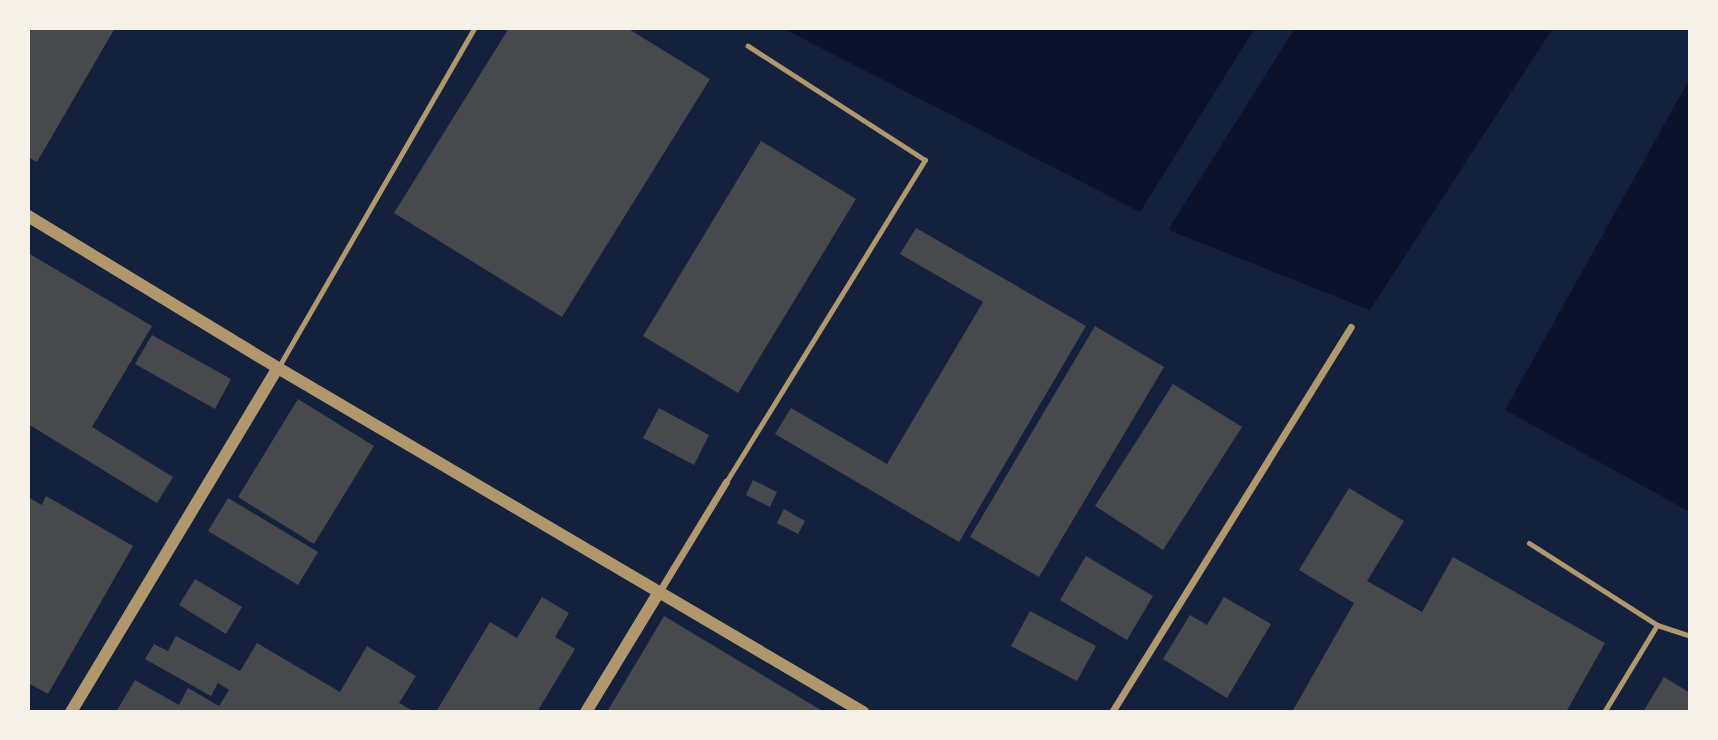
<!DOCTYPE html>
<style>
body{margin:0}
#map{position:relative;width:1718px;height:740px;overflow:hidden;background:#14213d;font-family:Jost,sans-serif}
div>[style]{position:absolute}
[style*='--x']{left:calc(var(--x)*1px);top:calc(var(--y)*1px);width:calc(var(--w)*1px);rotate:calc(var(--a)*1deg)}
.water>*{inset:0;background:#0b132b}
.pier>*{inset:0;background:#14213d}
.building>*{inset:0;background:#48494c}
.service>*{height:5px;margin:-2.5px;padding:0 2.5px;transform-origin:2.5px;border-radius:2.5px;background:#b1986c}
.minor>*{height:7px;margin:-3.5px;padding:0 3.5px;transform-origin:3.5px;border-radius:3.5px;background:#b1986c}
.tertiary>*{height:12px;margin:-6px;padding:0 6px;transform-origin:6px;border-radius:6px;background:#b1986c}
span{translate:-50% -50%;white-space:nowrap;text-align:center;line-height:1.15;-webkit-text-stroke:7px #f6f1e7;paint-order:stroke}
.frame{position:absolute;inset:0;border:30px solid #f6f1e7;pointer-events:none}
</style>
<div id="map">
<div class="water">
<i style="clip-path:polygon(782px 28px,1553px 28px,1370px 310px,1168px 230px,1140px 212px)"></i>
<i style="clip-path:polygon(1690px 78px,1690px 512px,1505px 410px)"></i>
</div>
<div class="pier">
<i style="clip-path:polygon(1255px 28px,1295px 28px,1168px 230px,1140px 212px)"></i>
</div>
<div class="building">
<i style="clip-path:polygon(28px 28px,115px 28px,37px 162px,28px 157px)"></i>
<i style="clip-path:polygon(509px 28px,627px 28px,710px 79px,562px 317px,394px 213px)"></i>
<i style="clip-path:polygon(761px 141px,856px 199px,738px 393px,643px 336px)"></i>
<i style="clip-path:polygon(916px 228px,1086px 326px,959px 542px,775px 434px,791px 408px,887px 464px,983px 302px,900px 254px)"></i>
<i style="clip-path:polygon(28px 253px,152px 326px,92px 427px,173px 477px,157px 503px,28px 424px)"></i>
<i style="clip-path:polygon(1095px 326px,1164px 367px,1039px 577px,970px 537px)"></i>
<i style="clip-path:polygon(152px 335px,231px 379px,215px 409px,135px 364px)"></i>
<i style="clip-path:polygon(1173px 384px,1242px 427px,1163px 550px,1095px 506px)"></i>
<i style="clip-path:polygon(298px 399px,374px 446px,314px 544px,238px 497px)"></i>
<i style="clip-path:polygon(659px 408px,709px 435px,694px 465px,643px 438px)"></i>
<i style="clip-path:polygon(753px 480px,777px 492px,770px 507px,746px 495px)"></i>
<i style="clip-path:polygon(1349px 488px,1404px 521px,1367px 581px,1422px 612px,1453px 557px,1605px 643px,1566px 712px,1292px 712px,1354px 603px,1299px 570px)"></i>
<i style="clip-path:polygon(46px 496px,133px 546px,48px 694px,28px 683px,28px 497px,42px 505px)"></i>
<i style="clip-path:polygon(228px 498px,318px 552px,298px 585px,208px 531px)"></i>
<i style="clip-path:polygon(784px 509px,805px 521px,798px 534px,777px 523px)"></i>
<i style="clip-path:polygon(1086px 556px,1153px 596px,1127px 640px,1060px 600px)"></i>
<i style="clip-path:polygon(195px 579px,242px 607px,226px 634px,179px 605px)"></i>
<i style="clip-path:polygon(542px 597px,569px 613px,555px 637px,575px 649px,537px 712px,436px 712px,490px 622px,517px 638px)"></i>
<i style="clip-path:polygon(1224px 597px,1271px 624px,1227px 698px,1163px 659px,1190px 615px,1207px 625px)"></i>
<i style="clip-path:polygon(1030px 611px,1096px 646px,1077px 681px,1011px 646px)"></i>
<i style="clip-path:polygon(664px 616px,824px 712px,607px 712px)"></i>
<i style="clip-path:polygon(176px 636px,240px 671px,257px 643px,340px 692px,367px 646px,416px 676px,399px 703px,415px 712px,116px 712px,135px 680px,179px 705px,188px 688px,219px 706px,229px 690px,218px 683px,211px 696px,145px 659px,154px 644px,168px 651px)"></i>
<i style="clip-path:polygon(1664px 677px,1690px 693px,1690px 712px,1643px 712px)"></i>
</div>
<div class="service">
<i style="--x:278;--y:368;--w:392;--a:-60"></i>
<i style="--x:726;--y:482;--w:379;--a:-58.3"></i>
<i style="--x:925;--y:160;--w:211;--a:-147.2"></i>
<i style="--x:1529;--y:543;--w:152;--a:32.6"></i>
<i style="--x:1657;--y:625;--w:102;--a:121.3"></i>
<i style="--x:1657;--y:625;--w:35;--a:18"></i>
</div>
<div class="minor">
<i style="--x:659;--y:592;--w:129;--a:-58.7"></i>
<i style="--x:1112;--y:712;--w:453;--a:-58.2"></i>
</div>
<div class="tertiary">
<i style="--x:28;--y:216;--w:293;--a:31.3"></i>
<i style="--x:278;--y:368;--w:679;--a:30.46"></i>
<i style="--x:71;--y:712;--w:401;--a:-59"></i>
<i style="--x:586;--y:712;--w:140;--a:-58.7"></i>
</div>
<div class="frame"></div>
</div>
